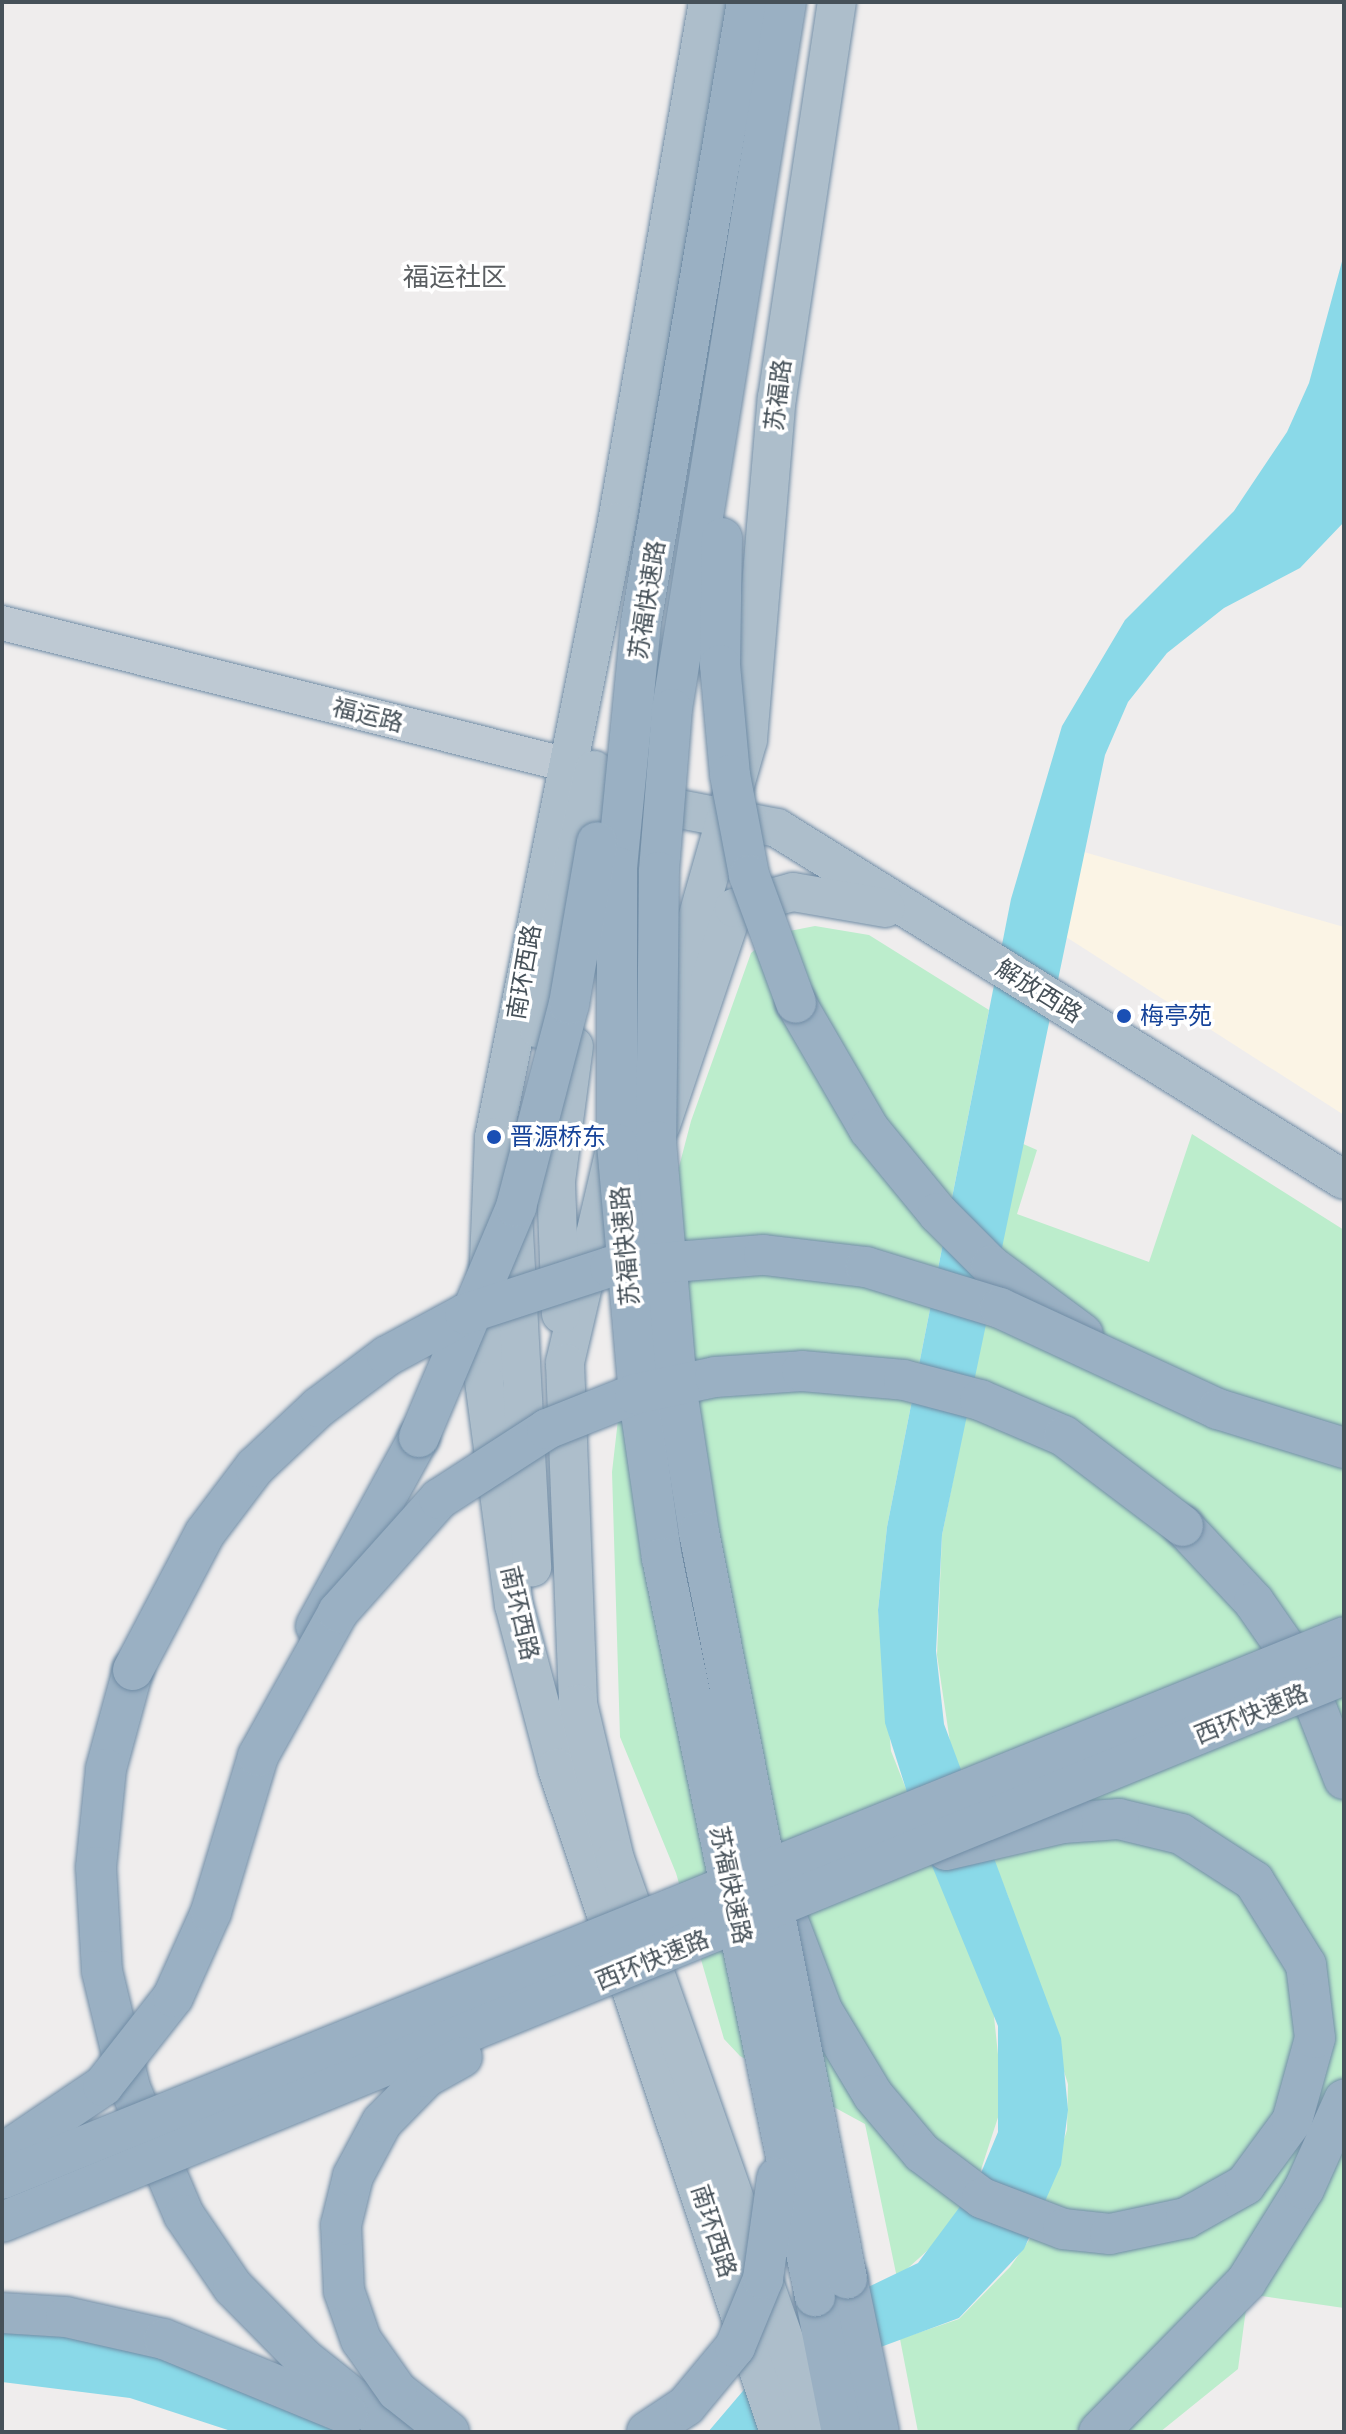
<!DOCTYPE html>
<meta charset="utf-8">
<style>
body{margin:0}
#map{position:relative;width:1346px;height:2434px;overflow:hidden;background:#efeded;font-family:Mulish,"Noto Sans SC",sans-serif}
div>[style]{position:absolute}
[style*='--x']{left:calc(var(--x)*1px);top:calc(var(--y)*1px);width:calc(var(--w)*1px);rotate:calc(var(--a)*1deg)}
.commercial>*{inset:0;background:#fbf4e5}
.green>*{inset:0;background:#bcedcc}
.water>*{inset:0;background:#8ad9e8}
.roads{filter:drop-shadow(0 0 2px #718da6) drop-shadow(0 0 2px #718da6)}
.secondary>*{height:34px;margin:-17px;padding:0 17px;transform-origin:17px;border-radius:17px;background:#bec9d3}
.primary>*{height:38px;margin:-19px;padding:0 19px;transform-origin:19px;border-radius:19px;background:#adbecb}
.trunk>*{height:40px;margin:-20px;padding:0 20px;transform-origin:20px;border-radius:20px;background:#9ab0c3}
.bridges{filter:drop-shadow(0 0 2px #718da6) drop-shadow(0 0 2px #718da6)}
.trunk-bridge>*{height:40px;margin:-20px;padding:0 20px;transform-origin:20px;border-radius:20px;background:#9ab0c3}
.dots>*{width:22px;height:22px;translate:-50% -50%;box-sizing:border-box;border:4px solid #fff;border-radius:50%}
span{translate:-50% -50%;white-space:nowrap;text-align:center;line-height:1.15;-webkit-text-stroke:7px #fff;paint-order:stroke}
.street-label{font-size:24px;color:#465159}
.transit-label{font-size:24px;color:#164399}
.left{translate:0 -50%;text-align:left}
.neighbourhood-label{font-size:26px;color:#5a5e61}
.frame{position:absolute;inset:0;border:4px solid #465159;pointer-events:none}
</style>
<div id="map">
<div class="commercial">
<i style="clip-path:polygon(1084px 852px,1344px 927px,1344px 1115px,1063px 935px)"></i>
</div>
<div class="green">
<i style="clip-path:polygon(815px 926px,869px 935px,989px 1010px,887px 1527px,878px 1610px,891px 1751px,993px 2007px,1003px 2102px,976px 2185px,939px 2240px,897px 2278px,865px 2124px,740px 2056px,724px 2039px,676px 1873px,620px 1737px,612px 1472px,622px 1385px,691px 1121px,751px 953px,774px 934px)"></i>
<i style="clip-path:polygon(1192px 1134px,1344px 1230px,1344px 2308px,1248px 2294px,1238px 2369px,1160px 2432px,918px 2432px,900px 2339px,959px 2319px,1010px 2267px,1034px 2233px,1067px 2130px,1068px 2084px,1008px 1896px,953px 1762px,937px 1655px,942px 1535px,1021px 1143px,1037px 1150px,1017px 1214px,1149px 1262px)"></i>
</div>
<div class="water">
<i style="clip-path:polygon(1344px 254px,1344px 522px,1300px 568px,1224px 608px,1167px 653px,1128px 702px,1105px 755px,942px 1535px,936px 1651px,944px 1724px,1061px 2038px,1068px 2110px,1061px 2165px,1024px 2249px,959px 2318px,878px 2348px,773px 2432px,708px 2432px,806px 2317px,918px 2263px,976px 2185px,998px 2132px,998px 2026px,925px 1849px,885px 1723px,878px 1610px,887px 1527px,1011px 899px,1062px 726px,1125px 620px,1234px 511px,1287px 432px,1309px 383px)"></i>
<i style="clip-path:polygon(2px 2329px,55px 2331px,221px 2363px,367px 2432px,234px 2432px,130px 2398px,2px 2382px)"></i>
</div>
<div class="roads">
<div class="secondary">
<i style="--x:2;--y:623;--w:579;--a:14.08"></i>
</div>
<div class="primary">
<i style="--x:708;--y:2;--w:528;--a:99.93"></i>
<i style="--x:617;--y:522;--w:627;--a:101.31"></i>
<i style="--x:494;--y:1137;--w:244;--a:92.3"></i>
<i style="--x:484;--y:1381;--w:226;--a:82.4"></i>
<i style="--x:514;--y:1605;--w:169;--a:75.2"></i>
<i style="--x:557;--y:1768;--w:700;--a:71.51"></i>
<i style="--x:633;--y:800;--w:147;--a:11"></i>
<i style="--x:777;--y:828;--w:667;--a:31.83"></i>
<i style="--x:539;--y:1029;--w:265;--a:-78"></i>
<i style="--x:655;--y:1030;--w:54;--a:-63.4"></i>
<i style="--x:679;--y:982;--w:252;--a:-74.1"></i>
<i style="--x:748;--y:740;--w:343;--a:-85.2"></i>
<i style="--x:777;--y:398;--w:401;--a:-81.4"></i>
<i style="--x:661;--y:1125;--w:229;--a:-71.4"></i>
<i style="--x:734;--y:908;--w:61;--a:-15.2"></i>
<i style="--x:793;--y:892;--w:94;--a:9.8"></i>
<i style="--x:616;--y:1145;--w:224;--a:103.2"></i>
<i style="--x:565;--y:1363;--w:341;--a:87.8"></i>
<i style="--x:578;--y:1704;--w:159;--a:76.6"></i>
<i style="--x:615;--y:1859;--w:608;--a:70.58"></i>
<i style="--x:513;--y:1213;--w:355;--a:86.9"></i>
<i style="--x:561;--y:1314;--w:133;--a:-92.2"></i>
<i style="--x:556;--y:1181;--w:136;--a:-82.4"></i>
</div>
<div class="trunk">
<i style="--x:796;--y:1003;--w:146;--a:59.9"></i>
<i style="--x:869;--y:1129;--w:109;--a:50.6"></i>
<i style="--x:938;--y:1213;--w:75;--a:45"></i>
<i style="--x:991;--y:1266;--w:114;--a:36.5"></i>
<i style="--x:1183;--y:1526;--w:104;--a:46.9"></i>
<i style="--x:1254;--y:1602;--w:84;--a:55.2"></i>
<i style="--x:1302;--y:1671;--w:116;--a:68.7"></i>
<i style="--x:316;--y:1626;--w:215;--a:-61.4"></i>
<i style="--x:133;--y:1670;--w:103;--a:105.3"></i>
<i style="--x:106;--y:1769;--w:99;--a:95.8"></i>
<i style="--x:96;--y:1867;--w:104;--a:86.7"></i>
<i style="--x:102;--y:1971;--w:120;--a:76.5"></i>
<i style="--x:130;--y:2088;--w:138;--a:67"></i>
<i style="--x:184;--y:2215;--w:87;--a:55.8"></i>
<i style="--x:233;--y:2287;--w:101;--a:45.4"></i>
<i style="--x:304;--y:2359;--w:117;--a:38.4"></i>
<i style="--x:789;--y:1923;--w:93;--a:69.2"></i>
<i style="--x:822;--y:2010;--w:99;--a:59"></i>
<i style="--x:873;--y:2095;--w:76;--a:49.8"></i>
<i style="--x:922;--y:2153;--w:75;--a:36.9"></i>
<i style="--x:982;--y:2198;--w:87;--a:20.9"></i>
<i style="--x:1063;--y:2229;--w:47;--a:6.1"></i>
<i style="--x:1110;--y:2234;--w:78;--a:-11.9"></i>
<i style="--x:1186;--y:2218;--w:68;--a:-29.2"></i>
<i style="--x:1245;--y:2185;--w:79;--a:-53.7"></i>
<i style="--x:1292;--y:2121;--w:86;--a:-74.5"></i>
<i style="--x:1315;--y:2038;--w:74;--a:-97"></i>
<i style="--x:1306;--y:1965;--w:99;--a:-121.8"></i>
<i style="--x:1254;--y:1881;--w:87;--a:-147.2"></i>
<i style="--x:1181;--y:1834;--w:64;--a:-166.4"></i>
<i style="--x:1119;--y:1819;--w:56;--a:175.9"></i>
<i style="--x:1063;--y:1823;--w:120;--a:167"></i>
<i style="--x:847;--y:2278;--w:157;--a:78.3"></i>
<i style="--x:815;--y:2296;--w:139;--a:78.8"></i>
<i style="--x:2;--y:2313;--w:64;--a:3.6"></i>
<i style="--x:66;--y:2317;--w:100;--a:12.7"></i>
<i style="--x:164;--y:2339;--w:198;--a:22.3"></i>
<i style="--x:1099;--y:2432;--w:210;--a:-45.6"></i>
<i style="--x:1246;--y:2282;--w:110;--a:-58.1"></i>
<i style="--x:1304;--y:2189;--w:98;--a:-65.8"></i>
</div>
</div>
<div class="bridges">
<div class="trunk-bridge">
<i style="--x:747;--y:2;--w:630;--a:99.69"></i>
<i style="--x:641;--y:623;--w:245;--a:95.6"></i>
<i style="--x:617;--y:867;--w:277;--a:90"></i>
<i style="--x:617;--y:1144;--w:263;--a:85"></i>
<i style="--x:640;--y:1406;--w:154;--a:81.8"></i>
<i style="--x:662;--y:1558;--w:754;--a:78.29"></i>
<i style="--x:786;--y:2;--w:716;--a:99.16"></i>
<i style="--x:672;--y:709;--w:164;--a:94.6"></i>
<i style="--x:659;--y:872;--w:269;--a:90.6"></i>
<i style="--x:656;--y:1141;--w:258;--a:85.1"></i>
<i style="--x:678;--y:1398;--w:136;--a:81.1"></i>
<i style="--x:699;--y:1532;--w:761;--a:78.78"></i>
<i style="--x:722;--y:538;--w:127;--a:90.9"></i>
<i style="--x:720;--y:665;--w:110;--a:84.8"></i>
<i style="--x:730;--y:775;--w:102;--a:79.2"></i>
<i style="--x:749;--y:875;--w:136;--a:69.8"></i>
<i style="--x:419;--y:1437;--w:250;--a:-67.1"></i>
<i style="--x:516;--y:1207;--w:210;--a:-75.4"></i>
<i style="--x:569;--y:1004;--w:164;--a:-80.2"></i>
<i style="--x:133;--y:1670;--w:155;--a:-62.3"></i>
<i style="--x:205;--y:1533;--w:83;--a:-52.9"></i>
<i style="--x:255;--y:1467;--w:88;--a:-43.2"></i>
<i style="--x:319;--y:1407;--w:85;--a:-36.9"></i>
<i style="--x:387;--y:1356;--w:89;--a:-28.3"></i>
<i style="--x:465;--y:1314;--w:152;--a:-18"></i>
<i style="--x:610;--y:1267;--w:154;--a:-4.5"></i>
<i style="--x:764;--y:1255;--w:103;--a:6.7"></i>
<i style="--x:866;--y:1267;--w:140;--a:17"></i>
<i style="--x:1000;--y:1308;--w:240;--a:24.9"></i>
<i style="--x:1218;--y:1409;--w:132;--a:17.2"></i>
<i style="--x:2;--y:2154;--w:122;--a:-34"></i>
<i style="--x:103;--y:2086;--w:113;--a:-51.8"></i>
<i style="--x:173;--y:1997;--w:93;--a:-65.9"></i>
<i style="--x:211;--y:1912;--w:163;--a:-73.2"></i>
<i style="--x:258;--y:1756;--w:165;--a:-60.9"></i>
<i style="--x:338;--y:1612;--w:152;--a:-48.2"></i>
<i style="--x:439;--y:1499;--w:129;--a:-32.9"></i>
<i style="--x:547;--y:1429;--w:95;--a:-21.7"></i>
<i style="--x:635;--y:1394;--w:82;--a:-12"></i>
<i style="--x:715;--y:1377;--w:87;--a:-3.9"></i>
<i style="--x:802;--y:1371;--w:102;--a:5"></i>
<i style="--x:904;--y:1380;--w:79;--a:14.7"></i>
<i style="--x:980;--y:1400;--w:91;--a:23.2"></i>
<i style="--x:1064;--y:1436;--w:149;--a:37.1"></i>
<i style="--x:2;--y:2179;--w:1447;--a:-21.99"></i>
<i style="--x:2;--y:2222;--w:1449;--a:-22.18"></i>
<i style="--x:449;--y:2432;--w:66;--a:-141.7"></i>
<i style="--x:397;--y:2391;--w:62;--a:-125.2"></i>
<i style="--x:361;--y:2340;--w:52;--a:-109.1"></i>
<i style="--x:344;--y:2291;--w:66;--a:-92.6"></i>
<i style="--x:341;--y:2225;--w:50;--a:-76.2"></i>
<i style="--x:353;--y:2176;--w:61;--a:-61.8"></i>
<i style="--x:382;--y:2122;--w:63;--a:-45.6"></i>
<i style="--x:426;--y:2077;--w:41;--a:-29.1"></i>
<i style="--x:647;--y:2432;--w:47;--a:-33.7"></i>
<i style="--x:686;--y:2406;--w:77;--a:-50.3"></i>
<i style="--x:735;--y:2347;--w:74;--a:-67.6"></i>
<i style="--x:763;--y:2279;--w:102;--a:-82.1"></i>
</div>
</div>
<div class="dots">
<i style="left:1124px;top:1016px;background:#1a4fb4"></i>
<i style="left:494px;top:1137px;background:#1a4fb4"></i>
</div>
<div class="street-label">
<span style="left:778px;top:395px;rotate:-83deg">苏福路</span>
<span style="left:647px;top:600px;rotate:-81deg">苏福快速路</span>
<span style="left:368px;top:715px;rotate:14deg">福运路</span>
<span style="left:524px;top:972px;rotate:-80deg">南环西路</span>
<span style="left:1039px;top:991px;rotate:32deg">解放西路</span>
<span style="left:625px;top:1246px;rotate:-95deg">苏福快速路</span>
<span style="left:520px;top:1613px;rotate:77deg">南环西路</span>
<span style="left:1251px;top:1714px;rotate:-22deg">西环快速路</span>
<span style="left:731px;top:1885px;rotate:78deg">苏福快速路</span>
<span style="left:652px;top:1960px;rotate:-22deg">西环快速路</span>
<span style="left:714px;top:2231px;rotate:72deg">南环西路</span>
</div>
<div class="transit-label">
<span class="left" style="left:1140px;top:1016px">梅亭苑</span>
<span class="left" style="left:510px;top:1137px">晋源桥东</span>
</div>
<div class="neighbourhood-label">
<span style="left:455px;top:277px">福运社区</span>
</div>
<div class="frame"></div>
</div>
